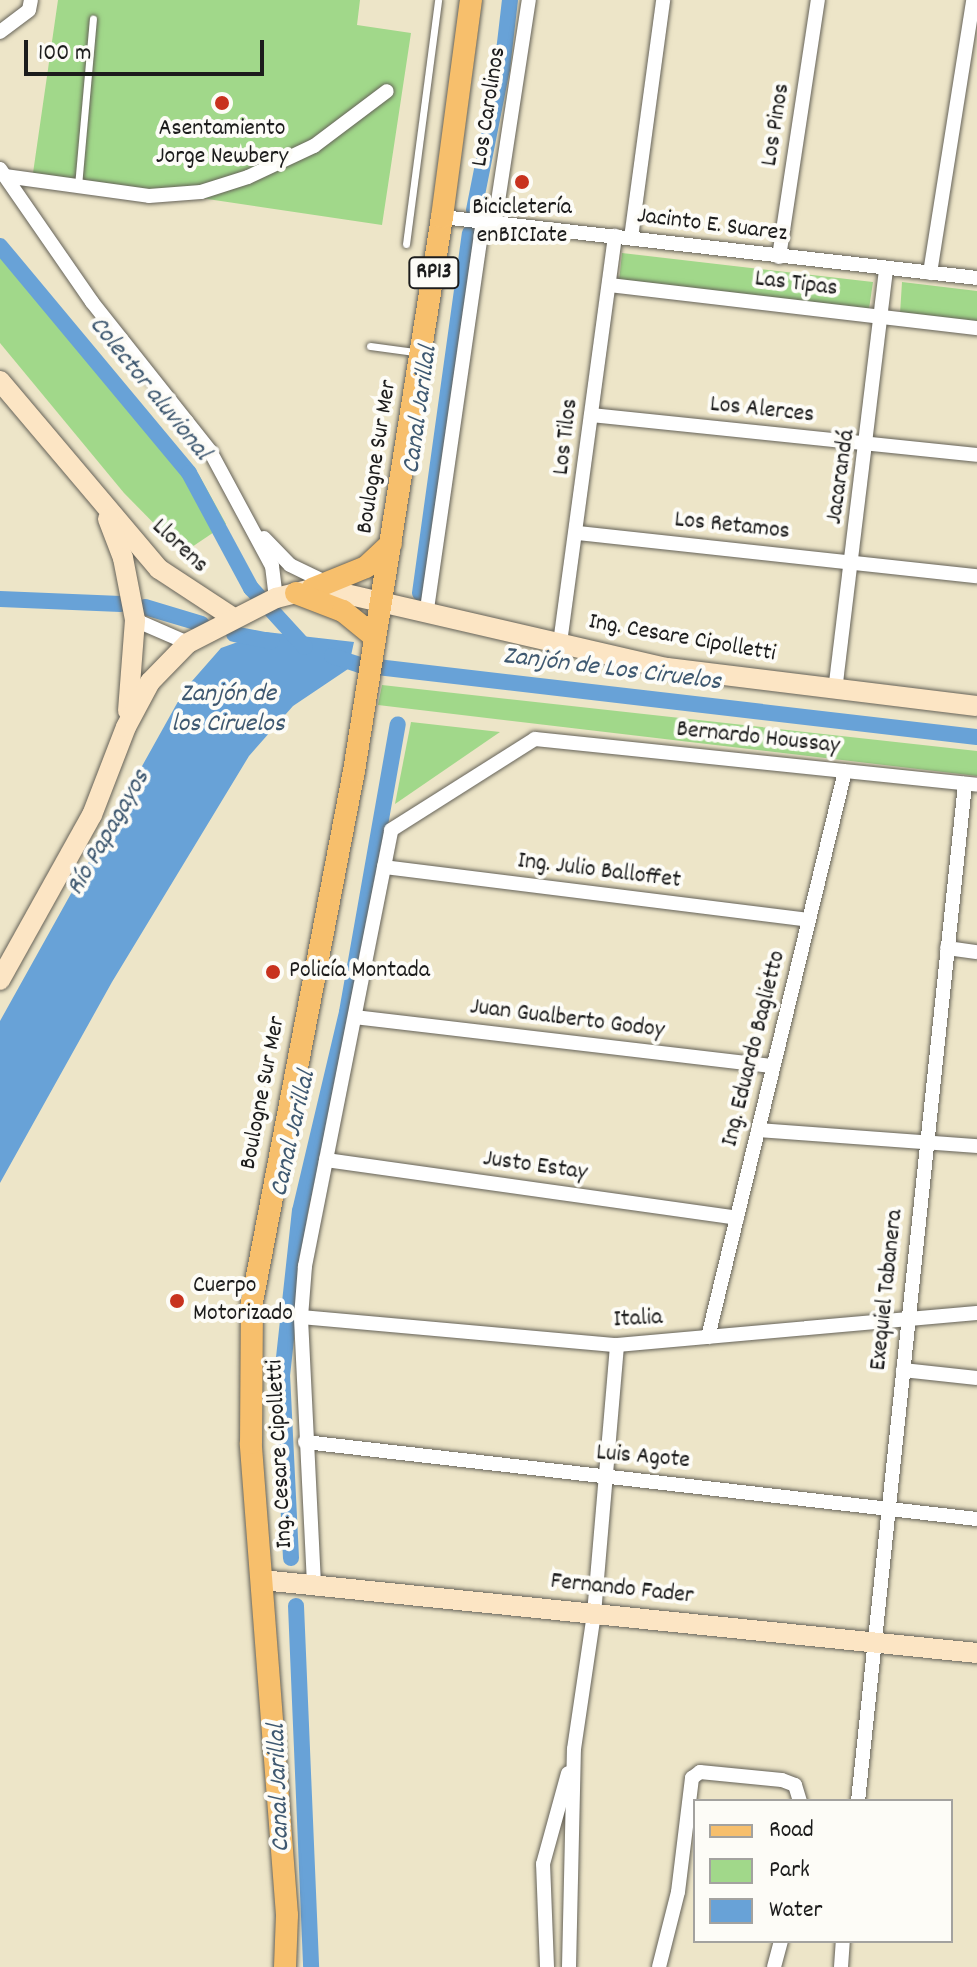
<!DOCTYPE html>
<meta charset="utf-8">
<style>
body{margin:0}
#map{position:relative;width:977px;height:1967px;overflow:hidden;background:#ede5c8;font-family:Dekko,sans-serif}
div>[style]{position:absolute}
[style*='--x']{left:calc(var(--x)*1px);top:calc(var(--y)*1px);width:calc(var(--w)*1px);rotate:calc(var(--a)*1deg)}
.green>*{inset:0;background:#a1d88a}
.water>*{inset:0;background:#68a2d7}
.canal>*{height:16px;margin:-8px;padding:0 8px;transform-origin:8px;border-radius:8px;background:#68a2d7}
.roads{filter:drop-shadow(0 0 2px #656258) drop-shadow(0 0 2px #656258)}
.lane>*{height:7px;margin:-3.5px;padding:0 3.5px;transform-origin:3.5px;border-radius:3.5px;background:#fff}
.street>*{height:14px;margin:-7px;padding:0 7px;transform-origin:7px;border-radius:7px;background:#fff}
.secondary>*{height:20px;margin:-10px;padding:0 10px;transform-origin:10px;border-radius:10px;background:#fce5c4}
.primary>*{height:22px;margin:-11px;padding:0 11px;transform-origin:11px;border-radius:11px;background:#f7bf6c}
.dots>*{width:22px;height:22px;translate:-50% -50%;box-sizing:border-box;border:4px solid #fdfcf7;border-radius:50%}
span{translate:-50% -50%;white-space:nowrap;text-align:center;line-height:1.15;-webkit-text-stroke:8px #fdfcf7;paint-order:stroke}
.shield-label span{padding:2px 6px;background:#fdfcf7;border:2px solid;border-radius:6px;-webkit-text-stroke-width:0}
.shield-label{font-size:22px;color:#1c1c1c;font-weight:700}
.street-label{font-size:24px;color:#1c1c1c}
.poi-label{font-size:24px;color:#1c1c1c}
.left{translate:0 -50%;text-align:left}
.water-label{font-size:26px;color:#3e5870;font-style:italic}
.legend{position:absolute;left:693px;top:1799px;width:260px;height:144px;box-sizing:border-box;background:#fdfcf7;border:2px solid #a3a29f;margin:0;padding:10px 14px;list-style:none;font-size:24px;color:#1c1c1c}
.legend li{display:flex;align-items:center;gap:16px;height:40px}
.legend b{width:40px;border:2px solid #a3a29f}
.scale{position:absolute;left:24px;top:40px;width:240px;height:36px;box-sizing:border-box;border:4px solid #1c1c1c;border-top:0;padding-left:10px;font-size:24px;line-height:28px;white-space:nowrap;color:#1c1c1c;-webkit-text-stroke:6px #fdfcf7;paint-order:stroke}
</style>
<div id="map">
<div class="green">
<i style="clip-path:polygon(58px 0,360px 0,357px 25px,411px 33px,382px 225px,33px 173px)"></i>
<i style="clip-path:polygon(0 247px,199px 475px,226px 524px,183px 553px,124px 493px,0 343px)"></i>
<i style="clip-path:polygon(622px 253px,873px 282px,869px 309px,619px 282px)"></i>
<i style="clip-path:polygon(902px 282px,977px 291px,977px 322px,900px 314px)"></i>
<i style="clip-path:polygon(382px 685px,977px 751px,977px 776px,378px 705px)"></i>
<i style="clip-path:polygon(411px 722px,500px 732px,395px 804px)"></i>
</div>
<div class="water">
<i style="clip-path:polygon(266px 632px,354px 642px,348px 669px,293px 706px,249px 756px,112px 982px,0 1183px,0 1021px,185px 689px,221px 648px)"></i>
</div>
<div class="canal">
<i style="--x:474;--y:210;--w:144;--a:-78.8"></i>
<i style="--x:502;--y:69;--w:69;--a:-83.4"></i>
<i style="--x:0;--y:246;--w:295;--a:50.2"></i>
<i style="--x:189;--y:473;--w:131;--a:61.7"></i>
<i style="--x:251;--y:588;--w:80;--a:47.5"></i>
<i style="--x:420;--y:593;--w:363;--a:-82.1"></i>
<i style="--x:0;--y:599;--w:121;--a:2.4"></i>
<i style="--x:145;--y:607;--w:59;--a:16.6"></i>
<i style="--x:234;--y:634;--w:38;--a:11"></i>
<i style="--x:332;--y:656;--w:29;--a:18"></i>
<i style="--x:360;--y:665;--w:621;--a:6.66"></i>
<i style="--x:291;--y:1558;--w:182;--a:-92.8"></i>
<i style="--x:282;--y:1376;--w:166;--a:-83.8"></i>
<i style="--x:300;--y:1211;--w:204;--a:-76.7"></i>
<i style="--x:347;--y:1012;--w:292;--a:-80"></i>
<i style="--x:296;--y:1606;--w:361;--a:87.6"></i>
</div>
<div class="roads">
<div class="lane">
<i style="--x:78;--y:186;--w:168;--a:-84.9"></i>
<i style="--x:406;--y:244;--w:246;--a:-82.5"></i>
<i style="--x:370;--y:346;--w:45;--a:7.6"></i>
</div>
<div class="street">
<i style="--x:0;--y:32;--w:36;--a:-37"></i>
<i style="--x:29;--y:10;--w:10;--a:-79"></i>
<i style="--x:0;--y:169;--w:162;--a:55.3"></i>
<i style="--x:92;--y:302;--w:190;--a:51.6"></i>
<i style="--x:210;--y:451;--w:131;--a:61.7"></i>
<i style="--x:272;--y:566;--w:32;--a:83"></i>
<i style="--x:5;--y:176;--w:145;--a:7.9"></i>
<i style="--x:149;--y:196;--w:52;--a:-4.4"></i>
<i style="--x:201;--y:192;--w:49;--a:-17.7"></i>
<i style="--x:248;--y:177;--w:73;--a:-25.2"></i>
<i style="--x:314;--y:146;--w:91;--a:-37"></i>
<i style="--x:442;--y:217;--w:538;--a:6.5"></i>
<i style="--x:495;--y:221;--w:224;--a:-81.3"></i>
<i style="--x:631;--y:238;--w:240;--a:-82.3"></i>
<i style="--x:779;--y:257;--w:260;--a:-81.4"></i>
<i style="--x:930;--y:273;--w:276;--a:-81"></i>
<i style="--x:610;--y:285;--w:370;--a:6.7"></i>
<i style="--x:591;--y:415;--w:388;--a:5.9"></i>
<i style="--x:578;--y:533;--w:401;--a:6.2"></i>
<i style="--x:264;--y:538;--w:37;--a:46"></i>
<i style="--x:290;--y:565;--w:41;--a:25.9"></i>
<i style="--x:427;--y:609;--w:392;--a:-81.8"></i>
<i style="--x:135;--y:620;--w:58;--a:23.5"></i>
<i style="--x:560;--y:643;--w:411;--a:-82.3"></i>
<i style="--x:835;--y:691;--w:425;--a:-83.1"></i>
<i style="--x:384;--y:867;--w:427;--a:7.1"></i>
<i style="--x:947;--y:948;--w:30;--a:8"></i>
<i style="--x:355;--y:1017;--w:421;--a:6.7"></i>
<i style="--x:758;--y:1130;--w:220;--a:4.2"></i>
<i style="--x:326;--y:1160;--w:415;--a:8"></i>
<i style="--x:301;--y:1317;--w:317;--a:5.1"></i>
<i style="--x:617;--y:1345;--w:361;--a:-5.1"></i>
<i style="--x:708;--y:1337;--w:582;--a:-76.39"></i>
<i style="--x:903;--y:1370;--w:74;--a:6.2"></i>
<i style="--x:305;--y:1442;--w:676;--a:6.54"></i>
<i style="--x:314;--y:1584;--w:267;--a:-92.8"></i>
<i style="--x:301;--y:1317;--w:51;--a:-85.5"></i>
<i style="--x:305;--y:1266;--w:444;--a:-78.8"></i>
<i style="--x:391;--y:830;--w:170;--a:-32.3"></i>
<i style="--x:535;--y:739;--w:444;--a:5.9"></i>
<i style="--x:858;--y:1801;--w:1023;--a:-83.99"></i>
<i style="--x:547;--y:1967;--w:103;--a:-92.2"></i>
<i style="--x:543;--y:1864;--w:94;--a:-74.6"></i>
<i style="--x:569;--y:1967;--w:218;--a:-88.7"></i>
<i style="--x:574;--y:1749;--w:136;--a:-81.6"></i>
<i style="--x:594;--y:1614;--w:270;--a:-85.1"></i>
<i style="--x:659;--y:1967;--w:77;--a:-75.8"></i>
<i style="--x:678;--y:1892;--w:115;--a:-83"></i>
<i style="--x:692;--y:1778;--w:10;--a:-37"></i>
<i style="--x:700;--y:1772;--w:82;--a:5.6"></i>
<i style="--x:782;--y:1780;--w:14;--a:21"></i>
<i style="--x:795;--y:1785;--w:17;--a:73"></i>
<i style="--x:774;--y:1967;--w:27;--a:-75"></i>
<i style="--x:841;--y:1967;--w:26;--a:-86"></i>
</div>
<div class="secondary">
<i style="--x:0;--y:381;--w:246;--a:49.8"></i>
<i style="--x:159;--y:569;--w:87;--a:33.3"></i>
<i style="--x:108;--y:519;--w:42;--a:69"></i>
<i style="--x:123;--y:558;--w:63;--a:79"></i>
<i style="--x:135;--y:620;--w:91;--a:94.4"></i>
<i style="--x:0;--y:980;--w:189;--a:-60.9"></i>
<i style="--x:92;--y:815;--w:94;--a:-68.9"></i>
<i style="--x:126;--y:727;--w:51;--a:-61.9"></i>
<i style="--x:150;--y:682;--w:54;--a:-45.7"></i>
<i style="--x:188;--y:643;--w:99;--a:-27.1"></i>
<i style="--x:276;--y:598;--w:37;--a:-14"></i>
<i style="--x:312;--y:589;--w:21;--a:5"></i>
<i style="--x:333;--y:591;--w:343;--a:13"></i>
<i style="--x:667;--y:668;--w:312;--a:7"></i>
<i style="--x:262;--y:1580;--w:719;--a:5.83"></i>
</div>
<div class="primary">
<i style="--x:312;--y:589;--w:58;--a:-22.2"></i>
<i style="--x:366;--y:567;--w:34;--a:-43"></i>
<i style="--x:296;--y:593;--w:50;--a:21"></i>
<i style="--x:343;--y:611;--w:41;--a:39.1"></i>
<i style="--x:285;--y:1967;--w:52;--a:-87.8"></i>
<i style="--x:287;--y:1915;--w:473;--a:-94.4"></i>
<i style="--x:251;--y:1443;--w:141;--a:-89.6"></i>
<i style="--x:252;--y:1302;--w:541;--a:-79.13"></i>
<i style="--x:354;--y:771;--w:561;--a:-80.97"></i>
<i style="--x:442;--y:217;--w:219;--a:-82.4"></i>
</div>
</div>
<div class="dots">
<i style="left:222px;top:103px;background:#c8321e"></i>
<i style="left:522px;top:182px;background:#c8321e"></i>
<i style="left:273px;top:972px;background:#c8321e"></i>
<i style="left:177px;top:1301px;background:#c8321e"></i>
</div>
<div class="shield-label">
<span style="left:434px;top:273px">RP13</span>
</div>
<div class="street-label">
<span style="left:490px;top:107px;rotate:-81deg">Los Carolinos</span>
<span style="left:777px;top:125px;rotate:-81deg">Los Pinos</span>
<span style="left:712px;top:226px;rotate:7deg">Jacinto E. Suarez</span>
<span style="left:796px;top:285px;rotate:7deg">Las Tipas</span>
<span style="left:762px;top:411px;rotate:6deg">Los Alerces</span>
<span style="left:567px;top:437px;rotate:-83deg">Los Tilos</span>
<span style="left:378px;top:457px;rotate:-81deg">Boulogne Sur Mer</span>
<span style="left:842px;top:477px;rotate:-82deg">Jacarandá</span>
<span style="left:732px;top:527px;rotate:6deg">Los Retamos</span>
<span style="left:179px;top:547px;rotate:43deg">Llorens</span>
<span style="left:682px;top:639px;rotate:10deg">Ing. Cesare Cipolletti</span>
<span style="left:758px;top:739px;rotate:6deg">Bernardo Houssay</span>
<span style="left:599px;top:872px;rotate:7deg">Ing. Julio Balloffet</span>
<span style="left:567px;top:1020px;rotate:7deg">Juan Gualberto Godoy</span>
<span style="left:755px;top:1049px;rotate:-76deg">Ing. Eduardo Baglietto</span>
<span style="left:264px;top:1093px;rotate:-79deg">Boulogne Sur Mer</span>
<span style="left:535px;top:1167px;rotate:8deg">Justo Estay</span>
<span style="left:888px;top:1290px;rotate:-84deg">Exequiel Tabanera</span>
<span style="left:638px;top:1320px;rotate:-3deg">Italia</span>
<span style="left:281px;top:1454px;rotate:-93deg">Ing. Cesare Cipolletti</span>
<span style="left:643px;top:1458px;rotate:5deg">Luis Agote</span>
<span style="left:622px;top:1590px;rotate:6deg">Fernando Fader</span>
</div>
<div class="poi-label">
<span style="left:222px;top:144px">Asentamiento<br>Jorge Newbery</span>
<span style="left:522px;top:223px">Bicicletería<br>enBICIate</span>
<span class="left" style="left:289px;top:972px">Policía Montada</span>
<span class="left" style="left:193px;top:1301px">Cuerpo<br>Motorizado</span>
</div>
<div class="water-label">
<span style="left:149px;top:389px;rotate:51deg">Colector aluvional</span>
<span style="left:421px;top:410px;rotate:-82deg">Canal Jarillal</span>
<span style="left:612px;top:670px;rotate:7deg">Zanjón de Los Ciruelos</span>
<span style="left:228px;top:710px">Zanjón de<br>los Ciruelos</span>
<span style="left:109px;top:833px;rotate:-60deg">Río Papagayos</span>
<span style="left:294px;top:1134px;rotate:-77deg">Canal Jarillal</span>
<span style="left:280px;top:1788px;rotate:-92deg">Canal Jarillal</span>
</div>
<ul class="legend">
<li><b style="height:10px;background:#f7bf6c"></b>Road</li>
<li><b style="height:22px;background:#a1d88a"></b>Park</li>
<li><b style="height:22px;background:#68a2d7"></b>Water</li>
</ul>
<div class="scale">100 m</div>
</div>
